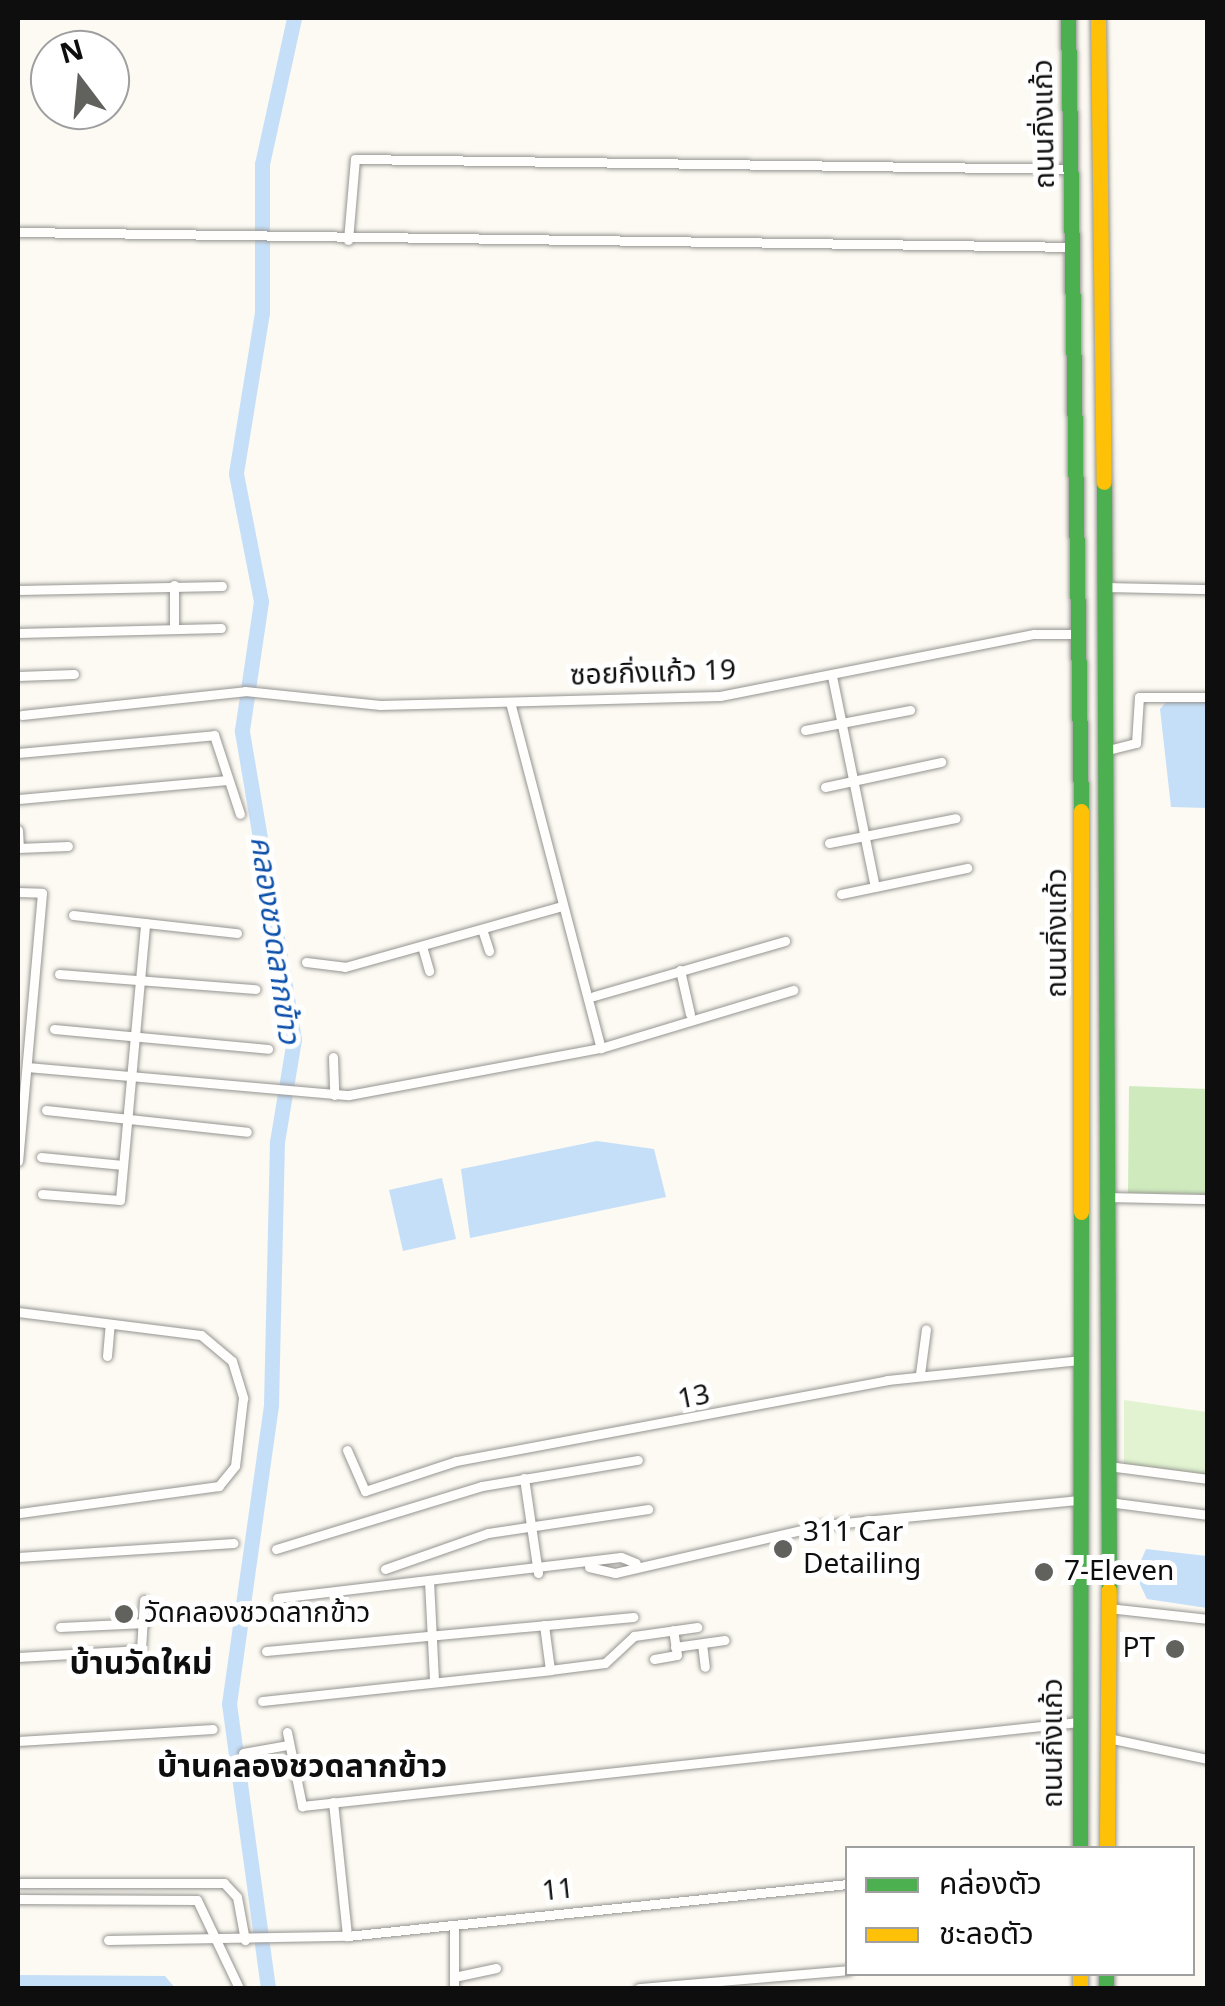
<!DOCTYPE html>
<meta charset="utf-8">
<style>
body{margin:0}
#map{position:relative;width:1225px;height:2006px;overflow:hidden;background:#fcfaf2;font-family:Georgia,"Noto Sans Thai",serif}
div>[style]{position:absolute}
[style*='--x']{left:calc(var(--x)*1px);top:calc(var(--y)*1px);width:calc(var(--w)*1px);rotate:calc(var(--a)*1deg)}
.green>*{inset:0;background:#e1f3d0}
.forest>*{inset:0;background:#cfebbe}
.water>*{inset:0;background:#c6dff8}
.river>*{height:15px;margin:-7.5px;padding:0 7.5px;transform-origin:7.5px;border-radius:7.5px;background:#c6dff8}
.roads{filter:drop-shadow(0 0 2px #959491) drop-shadow(0 0 2px #959491)}
.street>*{height:9px;margin:-4.5px;padding:0 4.5px;transform-origin:4.5px;border-radius:4.5px;background:#fffefd}
.fast>*{height:15px;margin:-7.5px;padding:0 7.5px;transform-origin:7.5px;border-radius:7.5px;background:#4caf50}
.slow>*{height:15px;margin:-7.5px;padding:0 7.5px;transform-origin:7.5px;border-radius:7.5px;background:#ffc107}
.dots>*{width:28px;height:28px;translate:-50% -50%;box-sizing:border-box;border:5px solid #fff;border-radius:50%}
span{translate:-50% -50%;white-space:nowrap;text-align:center;line-height:1.15;-webkit-text-stroke:10px #fff;paint-order:stroke}
.street-label{font-size:28px;color:#0e0e0e}
.poi-label{font-size:28px;color:#0e0e0e}
.left{translate:0 -50%;text-align:left}
.right{translate:-100% -50%;text-align:right}
.water-label{font-size:30px;color:#0c50ab;font-style:italic}
.quarter-label{font-size:32px;color:#0e0e0e;font-weight:700}
.frame{position:absolute;inset:0;border:20px solid #0e0e0e;pointer-events:none}
.legend{position:absolute;left:845px;top:1846px;width:350px;height:130px;box-sizing:border-box;background:#fff;border:2px solid #9f9f9f;margin:0;padding:12px 18px;list-style:none;font-size:30px;color:#0e0e0e}
.legend li{display:flex;align-items:center;gap:20px;height:50px}
.legend b{width:50px;border:2px solid #9f9f9f}
.north{position:absolute;left:30px;top:30px;width:100px;height:100px;box-sizing:border-box;background:#fff;border:2px solid #9f9f9f;border-radius:50%;rotate:344deg;font-size:28px;font-weight:700;line-height:40px;text-align:center;color:#0e0e0e}
.north::after{content:'';display:block;margin:auto;width:35px;height:45px;background:#61615e;clip-path:polygon(50% 0,100% 100%,50% 72%,0 100%)}
</style>
<div id="map">
<div class="green">
<i style="clip-path:polygon(1124px 1400px,1207px 1412px,1207px 1476px,1124px 1465px)"></i>
</div>
<div class="forest">
<i style="clip-path:polygon(1129px 1086px,1207px 1089px,1207px 1194px,1128px 1193px)"></i>
</div>
<div class="water">
<i style="clip-path:polygon(1207px 700px,1207px 808px,1171px 807px,1160px 709px,1167px 701px)"></i>
<i style="clip-path:polygon(597px 1141px,654px 1149px,666px 1197px,470px 1238px,461px 1169px)"></i>
<i style="clip-path:polygon(442px 1178px,456px 1239px,403px 1251px,389px 1190px)"></i>
<i style="clip-path:polygon(1146px 1549px,1207px 1556px,1207px 1608px,1147px 1599px,1135px 1574px)"></i>
<i style="clip-path:polygon(18px 1975px,165px 1976px,175px 1988px,18px 1988px)"></i>
</div>
<div class="river">
<i style="--x:268;--y:1988;--w:287;--a:-97.8"></i>
<i style="--x:229;--y:1704;--w:302;--a:-82"></i>
<i style="--x:271;--y:1405;--w:263;--a:-88.7"></i>
<i style="--x:277;--y:1142;--w:104;--a:-80.6"></i>
<i style="--x:294;--y:1039;--w:313;--a:-99.6"></i>
<i style="--x:242;--y:730;--w:130;--a:-81.6"></i>
<i style="--x:261;--y:601;--w:130;--a:-101.1"></i>
<i style="--x:236;--y:473;--w:162;--a:-80.8"></i>
<i style="--x:262;--y:313;--w:149;--a:-90"></i>
<i style="--x:262;--y:164;--w:149;--a:-77.6"></i>
</div>
<div class="roads">
<div class="street">
<i style="--x:18;--y:232;--w:1056;--a:0.81"></i>
<i style="--x:348;--y:240;--w:81;--a:-85.1"></i>
<i style="--x:355;--y:159;--w:716;--a:0.8"></i>
<i style="--x:1109;--y:587;--w:99;--a:1.2"></i>
<i style="--x:18;--y:590;--w:204;--a:-1.1"></i>
<i style="--x:174;--y:627;--w:42;--a:-90"></i>
<i style="--x:18;--y:633;--w:203;--a:-1.4"></i>
<i style="--x:18;--y:676;--w:56;--a:-2"></i>
<i style="--x:832;--y:676;--w:215;--a:78.5"></i>
<i style="--x:510;--y:702;--w:358;--a:75.3"></i>
<i style="--x:22;--y:715;--w:224;--a:-6.1"></i>
<i style="--x:245;--y:691;--w:136;--a:5.9"></i>
<i style="--x:380;--y:705;--w:340;--a:-1.5"></i>
<i style="--x:720;--y:696;--w:320;--a:-11.2"></i>
<i style="--x:1034;--y:634;--w:46;--a:0"></i>
<i style="--x:805;--y:730;--w:107;--a:-10.8"></i>
<i style="--x:1108;--y:750;--w:29;--a:-14"></i>
<i style="--x:1136;--y:743;--w:46;--a:-86.3"></i>
<i style="--x:1139;--y:697;--w:69;--a:0"></i>
<i style="--x:18;--y:753;--w:197;--a:-5.2"></i>
<i style="--x:214;--y:735;--w:83;--a:71.8"></i>
<i style="--x:825;--y:787;--w:119;--a:-12.2"></i>
<i style="--x:18;--y:799;--w:211;--a:-5.2"></i>
<i style="--x:18;--y:830;--w:18;--a:87"></i>
<i style="--x:829;--y:843;--w:129;--a:-11.1"></i>
<i style="--x:18;--y:848;--w:50;--a:-2.3"></i>
<i style="--x:18;--y:892;--w:24;--a:2"></i>
<i style="--x:42;--y:893;--w:269;--a:95.1"></i>
<i style="--x:841;--y:894;--w:129;--a:-11.7"></i>
<i style="--x:73;--y:915;--w:165;--a:6.3"></i>
<i style="--x:482;--y:929;--w:23;--a:72"></i>
<i style="--x:422;--y:946;--w:26;--a:74"></i>
<i style="--x:306;--y:962;--w:39;--a:7"></i>
<i style="--x:345;--y:967;--w:225;--a:-15.7"></i>
<i style="--x:680;--y:970;--w:45;--a:77.2"></i>
<i style="--x:59;--y:974;--w:197;--a:4.4"></i>
<i style="--x:594;--y:996;--w:199;--a:-16.1"></i>
<i style="--x:54;--y:1029;--w:215;--a:5.3"></i>
<i style="--x:333;--y:1057;--w:38;--a:88"></i>
<i style="--x:27;--y:1067;--w:323;--a:5"></i>
<i style="--x:349;--y:1095;--w:256;--a:-10.6"></i>
<i style="--x:601;--y:1048;--w:201;--a:-16.8"></i>
<i style="--x:46;--y:1110;--w:202;--a:6.2"></i>
<i style="--x:41;--y:1157;--w:82;--a:5.6"></i>
<i style="--x:42;--y:1194;--w:78;--a:4.4"></i>
<i style="--x:120;--y:1200;--w:278;--a:-84.8"></i>
<i style="--x:1110;--y:1197;--w:98;--a:1.2"></i>
<i style="--x:18;--y:1312;--w:184;--a:7.2"></i>
<i style="--x:201;--y:1335;--w:40;--a:40"></i>
<i style="--x:232;--y:1361;--w:39;--a:73"></i>
<i style="--x:243;--y:1398;--w:68;--a:96.7"></i>
<i style="--x:235;--y:1466;--w:26;--a:129"></i>
<i style="--x:219;--y:1486;--w:203;--a:172.3"></i>
<i style="--x:107;--y:1356;--w:32;--a:-85"></i>
<i style="--x:920;--y:1374;--w:45;--a:-82.4"></i>
<i style="--x:347;--y:1450;--w:45;--a:66.3"></i>
<i style="--x:365;--y:1491;--w:96;--a:-18.2"></i>
<i style="--x:456;--y:1461;--w:439;--a:-10.6"></i>
<i style="--x:887;--y:1380;--w:196;--a:-5.9"></i>
<i style="--x:1108;--y:1466;--w:101;--a:7.4"></i>
<i style="--x:524;--y:1478;--w:96;--a:81.6"></i>
<i style="--x:1108;--y:1502;--w:101;--a:7.4"></i>
<i style="--x:276;--y:1549;--w:215;--a:-17"></i>
<i style="--x:482;--y:1486;--w:158;--a:-9.5"></i>
<i style="--x:18;--y:1557;--w:216;--a:-3.7"></i>
<i style="--x:589;--y:1567;--w:27;--a:13"></i>
<i style="--x:615;--y:1573;--w:213;--a:-13"></i>
<i style="--x:823;--y:1525;--w:258;--a:-5.6"></i>
<i style="--x:385;--y:1569;--w:109;--a:-19.3"></i>
<i style="--x:488;--y:1533;--w:162;--a:-8.5"></i>
<i style="--x:429;--y:1581;--w:100;--a:87.1"></i>
<i style="--x:277;--y:1598;--w:346;--a:-6.8"></i>
<i style="--x:621;--y:1557;--w:16;--a:22"></i>
<i style="--x:1108;--y:1608;--w:101;--a:6.3"></i>
<i style="--x:544;--y:1625;--w:45;--a:82.4"></i>
<i style="--x:550;--y:1670;--w:55;--a:-7.3"></i>
<i style="--x:605;--y:1663;--w:40;--a:-43"></i>
<i style="--x:634;--y:1636;--w:64;--a:-8.1"></i>
<i style="--x:60;--y:1627;--w:85;--a:-2.7"></i>
<i style="--x:702;--y:1644;--w:23;--a:83"></i>
<i style="--x:675;--y:1647;--w:50;--a:-8"></i>
<i style="--x:266;--y:1651;--w:369;--a:-5.3"></i>
<i style="--x:18;--y:1657;--w:123;--a:-3.3"></i>
<i style="--x:141;--y:1650;--w:50;--a:-86.6"></i>
<i style="--x:654;--y:1659;--w:23;--a:-10"></i>
<i style="--x:677;--y:1655;--w:25;--a:-99"></i>
<i style="--x:262;--y:1701;--w:290;--a:-6.1"></i>
<i style="--x:287;--y:1732;--w:76;--a:78.5"></i>
<i style="--x:302;--y:1806;--w:781;--a:-6.18"></i>
<i style="--x:1108;--y:1738;--w:102;--a:11.9"></i>
<i style="--x:18;--y:1741;--w:195;--a:-3.5"></i>
<i style="--x:243;--y:1753;--w:46;--a:-10.1"></i>
<i style="--x:333;--y:1802;--w:135;--a:84"></i>
<i style="--x:18;--y:1883;--w:206;--a:0"></i>
<i style="--x:224;--y:1883;--w:19;--a:47"></i>
<i style="--x:237;--y:1897;--w:44;--a:79.5"></i>
<i style="--x:18;--y:1899;--w:179;--a:0.3"></i>
<i style="--x:197;--y:1900;--w:98;--a:64.5"></i>
<i style="--x:454;--y:1925;--w:63;--a:90"></i>
<i style="--x:108;--y:1940;--w:239;--a:-1"></i>
<i style="--x:347;--y:1936;--w:504;--a:-5.93"></i>
<i style="--x:454;--y:1977;--w:43;--a:-12.1"></i>
<i style="--x:639;--y:1988;--w:210;--a:-4.9"></i>
</div>
<div class="fast">
<i style="--x:1068;--y:18;--w:793;--a:89.06"></i>
<i style="--x:1104;--y:482;--w:1108;--a:89.74"></i>
<i style="--x:1080;--y:1848;--w:636;--a:-89.91"></i>
<i style="--x:1106;--y:1974;--w:14;--a:90"></i>
</div>
<div class="slow">
<i style="--x:1098;--y:18;--w:464;--a:89.3"></i>
<i style="--x:1081;--y:811;--w:401;--a:90"></i>
<i style="--x:1107;--y:1848;--w:258;--a:-89.6"></i>
<i style="--x:1080;--y:1974;--w:14;--a:90"></i>
</div>
</div>
<div class="dots">
<i style="left:783px;top:1549px;background:#61615e"></i>
<i style="left:1044px;top:1572px;background:#61615e"></i>
<i style="left:124px;top:1614px;background:#61615e"></i>
<i style="left:1175px;top:1649px;background:#61615e"></i>
</div>
<div class="street-label">
<span style="left:1045px;top:124px;rotate:-91deg">ถนนกิ่งแก้ว</span>
<span style="left:653px;top:674px;rotate:-2deg">ซอยกิ่งแก้ว 19</span>
<span style="left:1058px;top:933px;rotate:-90deg">ถนนกิ่งแก้ว</span>
<span style="left:694px;top:1398px;rotate:-11deg">13</span>
<span style="left:1054px;top:1743px;rotate:-90deg">ถนนกิ่งแก้ว</span>
<span style="left:558px;top:1891px;rotate:-6deg">11</span>
</div>
<div class="poi-label">
<span class="left" style="left:803px;top:1549px">311 Car<br>Detailing</span>
<span class="left" style="left:1064px;top:1572px">7-Eleven</span>
<span class="left" style="left:144px;top:1614px">วัดคลองชวดลากข้าว</span>
<span class="right" style="left:1155px;top:1649px">PT</span>
</div>
<div class="water-label">
<span style="left:274px;top:940px;rotate:82deg">คลองชวดลากข้าว</span>
</div>
<div class="quarter-label">
<span style="left:141px;top:1664px">บ้านวัดใหม่</span>
<span style="left:302px;top:1767px">บ้านคลองชวดลากข้าว</span>
</div>
<div class="frame"></div>
<ul class="legend">
<li><b style="height:12px;background:#4caf50"></b>คล่องตัว</li>
<li><b style="height:12px;background:#ffc107"></b>ชะลอตัว</li>
</ul>
<div class="north">N</div>
</div>
